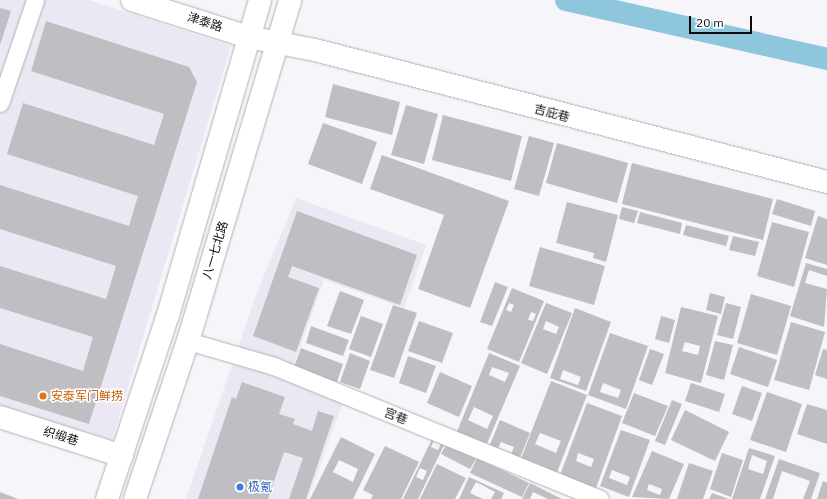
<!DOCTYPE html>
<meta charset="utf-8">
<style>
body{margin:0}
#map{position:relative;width:827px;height:499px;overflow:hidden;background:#f6f5f9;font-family:"IBM Plex Sans","Noto Sans SC",sans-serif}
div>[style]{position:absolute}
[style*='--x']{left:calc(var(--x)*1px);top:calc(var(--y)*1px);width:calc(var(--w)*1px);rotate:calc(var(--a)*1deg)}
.built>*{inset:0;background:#ebe7f3}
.canal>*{height:22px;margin:-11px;padding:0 11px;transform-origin:11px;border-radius:11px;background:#8ec7dd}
.building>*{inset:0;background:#bfbec2}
.roads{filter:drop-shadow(0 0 1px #b2b1b5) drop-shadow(0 0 1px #b2b1b5)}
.pedestrian>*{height:17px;margin:-8.5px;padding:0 8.5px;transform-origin:8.5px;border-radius:8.5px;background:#fff}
.minor>*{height:22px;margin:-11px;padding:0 11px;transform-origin:11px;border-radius:11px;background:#fff}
.tertiary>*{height:22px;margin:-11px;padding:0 11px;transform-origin:11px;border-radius:11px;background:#fff}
.secondary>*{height:22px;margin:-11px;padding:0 11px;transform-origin:11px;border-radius:11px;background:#fff}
.dots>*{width:11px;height:11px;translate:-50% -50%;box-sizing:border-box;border:2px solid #fff;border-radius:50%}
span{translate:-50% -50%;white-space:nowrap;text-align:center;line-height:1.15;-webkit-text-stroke:3px #fff;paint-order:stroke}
.street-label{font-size:12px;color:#0c0c0d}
.food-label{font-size:12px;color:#c56008}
.left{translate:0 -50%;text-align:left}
.shop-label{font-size:12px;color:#366cbe}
.scale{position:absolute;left:689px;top:16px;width:63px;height:18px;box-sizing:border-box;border:2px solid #0c0c0d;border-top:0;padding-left:5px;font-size:12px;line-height:14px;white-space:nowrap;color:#0c0c0d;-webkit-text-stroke:3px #fff;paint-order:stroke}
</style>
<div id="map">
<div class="built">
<i style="clip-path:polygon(0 0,89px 0,231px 46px,112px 440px,0 406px)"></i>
<i style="clip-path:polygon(296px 198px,426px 245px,404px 308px,324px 280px,293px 368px,348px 388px,308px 499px,186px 499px,256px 295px)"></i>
</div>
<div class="canal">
<i style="--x:566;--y:0;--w:268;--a:12.7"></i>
</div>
<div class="building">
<i style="clip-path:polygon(0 8px,11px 11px,0 45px)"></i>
<i style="clip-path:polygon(46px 21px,189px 67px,197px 82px,89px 424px,0 396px,0 344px,83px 371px,93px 337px,0 308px,0 266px,106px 299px,116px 266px,0 229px,0 185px,129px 226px,138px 196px,7px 154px,23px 103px,154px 145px,164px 114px,31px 71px)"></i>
<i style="clip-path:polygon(333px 84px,400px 102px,392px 135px,325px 117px)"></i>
<i style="clip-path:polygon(406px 105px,438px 114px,424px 164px,391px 155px)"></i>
<i style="clip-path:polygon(443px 115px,522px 136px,511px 181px,432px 160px)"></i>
<i style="clip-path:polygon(323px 123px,377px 142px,362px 184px,308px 164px)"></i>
<i style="clip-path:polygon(529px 136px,554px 143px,539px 196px,514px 189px)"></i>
<i style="clip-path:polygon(557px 143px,628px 163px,617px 203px,546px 183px)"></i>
<i style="clip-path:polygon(382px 155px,509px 201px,470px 308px,418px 289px,444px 215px,370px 189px)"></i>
<i style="clip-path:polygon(632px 163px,773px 199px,763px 240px,622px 204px)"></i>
<i style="clip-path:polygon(777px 199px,815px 211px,811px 226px,772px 214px)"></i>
<i style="clip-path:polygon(567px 202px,618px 215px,606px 262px,593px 258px,594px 253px,556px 243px)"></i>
<i style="clip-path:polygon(622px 207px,638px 211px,634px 223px,619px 219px)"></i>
<i style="clip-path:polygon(297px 211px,417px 255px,400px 305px,292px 266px,288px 277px,319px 288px,296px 352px,253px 336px)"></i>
<i style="clip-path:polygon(640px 212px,682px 223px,680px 234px,637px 223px)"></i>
<i style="clip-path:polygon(818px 216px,827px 219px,827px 265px,805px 258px)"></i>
<i style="clip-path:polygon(772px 222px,809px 232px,794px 287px,757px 276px)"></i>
<i style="clip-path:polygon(686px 225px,729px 236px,726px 246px,683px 235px)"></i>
<i style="clip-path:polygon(733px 236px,759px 242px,755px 256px,729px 250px)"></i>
<i style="clip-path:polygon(540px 247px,605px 266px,594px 305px,529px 286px)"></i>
<i style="clip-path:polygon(806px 263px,827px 269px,827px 276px,809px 270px,805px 283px,827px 289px,824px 327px,790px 316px)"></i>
<i style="clip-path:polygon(495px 282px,508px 287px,492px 326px,480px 322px)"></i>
<i style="clip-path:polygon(evenodd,512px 288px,544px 301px,519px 362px,487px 349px,512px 288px,509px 303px,514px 305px,511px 312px,506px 310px,509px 303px,512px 288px,531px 312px,536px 314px,533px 321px,528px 320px,531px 312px)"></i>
<i style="clip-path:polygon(340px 291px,364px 300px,351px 334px,327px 326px)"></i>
<i style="clip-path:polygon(710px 293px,725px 297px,721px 314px,706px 310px)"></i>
<i style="clip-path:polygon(751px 294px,791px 306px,777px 355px,737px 343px)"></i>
<i style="clip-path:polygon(evenodd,546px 303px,572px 313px,547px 374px,521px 363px,546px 303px,546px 321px,559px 327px,556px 334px,543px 329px,546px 321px)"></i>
<i style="clip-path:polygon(726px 303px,741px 307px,733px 339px,717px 335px)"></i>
<i style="clip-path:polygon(393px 305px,417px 313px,394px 378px,370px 370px)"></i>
<i style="clip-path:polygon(evenodd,681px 307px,718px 316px,701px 383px,665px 373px,681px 307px,685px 342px,700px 346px,698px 355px,682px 351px,685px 342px)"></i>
<i style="clip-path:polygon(evenodd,575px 308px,611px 322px,586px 391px,550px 378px,575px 308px,563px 370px,581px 377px,578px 385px,560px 379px,563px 370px)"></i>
<i style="clip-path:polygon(361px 316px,383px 324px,371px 357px,349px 349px)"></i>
<i style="clip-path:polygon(661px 316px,675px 320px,669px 343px,655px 339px)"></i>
<i style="clip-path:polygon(419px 321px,453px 333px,442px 363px,408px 351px)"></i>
<i style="clip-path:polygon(791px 322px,825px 332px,809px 390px,774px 380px)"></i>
<i style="clip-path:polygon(311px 326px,349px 340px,343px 356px,306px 343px)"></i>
<i style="clip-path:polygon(evenodd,610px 333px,648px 346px,626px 409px,588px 395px,610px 333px,603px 383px,621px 390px,618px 398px,600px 392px,603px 383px)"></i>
<i style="clip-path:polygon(715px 341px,733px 345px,724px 380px,706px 375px)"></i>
<i style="clip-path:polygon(739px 347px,777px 360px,768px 387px,730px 374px)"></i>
<i style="clip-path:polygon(301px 348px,343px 364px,337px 382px,294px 367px)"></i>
<i style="clip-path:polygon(650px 349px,664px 354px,652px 385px,639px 380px)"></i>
<i style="clip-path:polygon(823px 349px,827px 350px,827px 379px,815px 375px)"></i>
<i style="clip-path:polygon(350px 353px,370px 361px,360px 389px,340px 382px)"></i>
<i style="clip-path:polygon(evenodd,489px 353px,520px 366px,486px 446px,456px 434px,489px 353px,492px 367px,509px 373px,505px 382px,489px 375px,492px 367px,489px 353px,474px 407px,493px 416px,487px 429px,468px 420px,474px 407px)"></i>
<i style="clip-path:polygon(408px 356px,436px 366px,426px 393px,399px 383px)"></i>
<i style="clip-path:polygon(440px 372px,472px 386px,459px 417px,427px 403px)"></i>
<i style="clip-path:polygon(evenodd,551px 381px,587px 395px,556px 475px,520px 461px,551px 381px,540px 433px,561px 441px,556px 453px,535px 444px,540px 433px)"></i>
<i style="clip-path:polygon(242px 382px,285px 397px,279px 414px,295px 419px,293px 424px,312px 431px,318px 411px,334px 416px,306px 499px,289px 499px,303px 458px,284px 452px,268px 499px,198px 499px,232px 397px,236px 399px)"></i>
<i style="clip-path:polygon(691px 383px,725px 394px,719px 412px,685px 401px)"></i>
<i style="clip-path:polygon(742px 386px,762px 393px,752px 421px,732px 414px)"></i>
<i style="clip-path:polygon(767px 392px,802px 404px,786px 452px,750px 440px)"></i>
<i style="clip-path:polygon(634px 393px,668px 406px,655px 436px,622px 423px)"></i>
<i style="clip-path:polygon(672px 400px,682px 404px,665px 445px,655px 441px)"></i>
<i style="clip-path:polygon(evenodd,587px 403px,622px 416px,596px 488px,560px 475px,587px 403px,578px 453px,594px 459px,591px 467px,576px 461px,578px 453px)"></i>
<i style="clip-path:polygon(807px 404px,827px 410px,827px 444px,797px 434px)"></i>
<i style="clip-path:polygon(685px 410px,729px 432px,715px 461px,671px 440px)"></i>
<i style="clip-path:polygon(evenodd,500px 420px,530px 433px,519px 460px,489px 447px,500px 420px,501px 442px,514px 447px,511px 454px,498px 448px,501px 442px)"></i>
<i style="clip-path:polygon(evenodd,621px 430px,650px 440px,629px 497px,600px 486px,621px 430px,612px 470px,630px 477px,627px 485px,609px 478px,612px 470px)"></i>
<i style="clip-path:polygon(evenodd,341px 437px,375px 454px,353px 499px,310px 499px,341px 437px,339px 460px,358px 469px,353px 482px,333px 472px,339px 460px)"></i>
<i style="clip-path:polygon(evenodd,433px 437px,445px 443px,418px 499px,403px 499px,433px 437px,434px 440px,441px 443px,438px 450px,431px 447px,434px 440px,433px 437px,420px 468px,427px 471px,423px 480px,416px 477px,420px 468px)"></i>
<i style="clip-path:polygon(447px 443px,476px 459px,470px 469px,441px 454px)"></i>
<i style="clip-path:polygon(385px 446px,419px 462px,401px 499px,371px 499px,373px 495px,363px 490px)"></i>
<i style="clip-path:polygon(evenodd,749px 448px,775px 456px,760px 499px,732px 499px,749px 448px,752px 455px,767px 461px,763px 474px,748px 469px,752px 455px)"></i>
<i style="clip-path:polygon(evenodd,652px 451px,684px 464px,669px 499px,632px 497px,652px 451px,649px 484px,662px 489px,660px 495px,647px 490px,649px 484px)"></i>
<i style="clip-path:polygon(722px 453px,743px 460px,731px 497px,710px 489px)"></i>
<i style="clip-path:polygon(477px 458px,529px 483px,522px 497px,470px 473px)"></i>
<i style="clip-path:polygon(779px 459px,820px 473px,811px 499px,803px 499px,810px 481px,782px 471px,773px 499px,765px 499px)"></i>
<i style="clip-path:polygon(689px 463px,713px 471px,703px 499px,677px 499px)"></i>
<i style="clip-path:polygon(437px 464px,466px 478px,455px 499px,420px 499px)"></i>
<i style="clip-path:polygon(469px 477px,504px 493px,501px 499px,491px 499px,495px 492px,476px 482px,470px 493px,483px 499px,459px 499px)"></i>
<i style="clip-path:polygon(823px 481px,827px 483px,827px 499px,817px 499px)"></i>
<i style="clip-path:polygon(530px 483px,562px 499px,548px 499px,533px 492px,530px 499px,522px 499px)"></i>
<i style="clip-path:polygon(0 492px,18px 499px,0 499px)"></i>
<i style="clip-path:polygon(712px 493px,729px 499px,709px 499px)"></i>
</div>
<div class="roads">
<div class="pedestrian">
<i style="--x:0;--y:103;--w:109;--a:-71.2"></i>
<i style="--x:188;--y:341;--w:90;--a:16.2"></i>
<i style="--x:274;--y:366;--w:352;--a:22.2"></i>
</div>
<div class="minor">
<i style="--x:0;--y:417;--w:128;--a:17.7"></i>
</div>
<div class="tertiary">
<i style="--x:132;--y:0;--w:122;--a:17.7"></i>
<i style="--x:248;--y:37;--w:68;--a:11"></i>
<i style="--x:315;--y:50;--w:529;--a:14.46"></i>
</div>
<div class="secondary">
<i style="--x:107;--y:499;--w:194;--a:-71.7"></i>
<i style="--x:168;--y:315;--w:328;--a:-73.7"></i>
<i style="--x:135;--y:499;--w:167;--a:-71.5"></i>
<i style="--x:188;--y:341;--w:356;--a:-73.3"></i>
</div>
</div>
<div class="dots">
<i style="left:43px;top:396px;background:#e8710a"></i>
<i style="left:240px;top:487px;background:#3f7fe0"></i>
</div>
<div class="street-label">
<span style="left:205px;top:22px;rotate:18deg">津泰路</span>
<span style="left:552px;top:113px;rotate:15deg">吉庇巷</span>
<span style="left:215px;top:250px;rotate:-73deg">八一七北路</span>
<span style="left:396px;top:416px;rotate:22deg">宫巷</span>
<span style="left:61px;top:436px;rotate:17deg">织缎巷</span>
</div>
<div class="food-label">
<span class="left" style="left:51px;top:396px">安泰军门鲜捞</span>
</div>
<div class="shop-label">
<span class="left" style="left:248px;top:487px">极氪</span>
</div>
<div class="scale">20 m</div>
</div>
